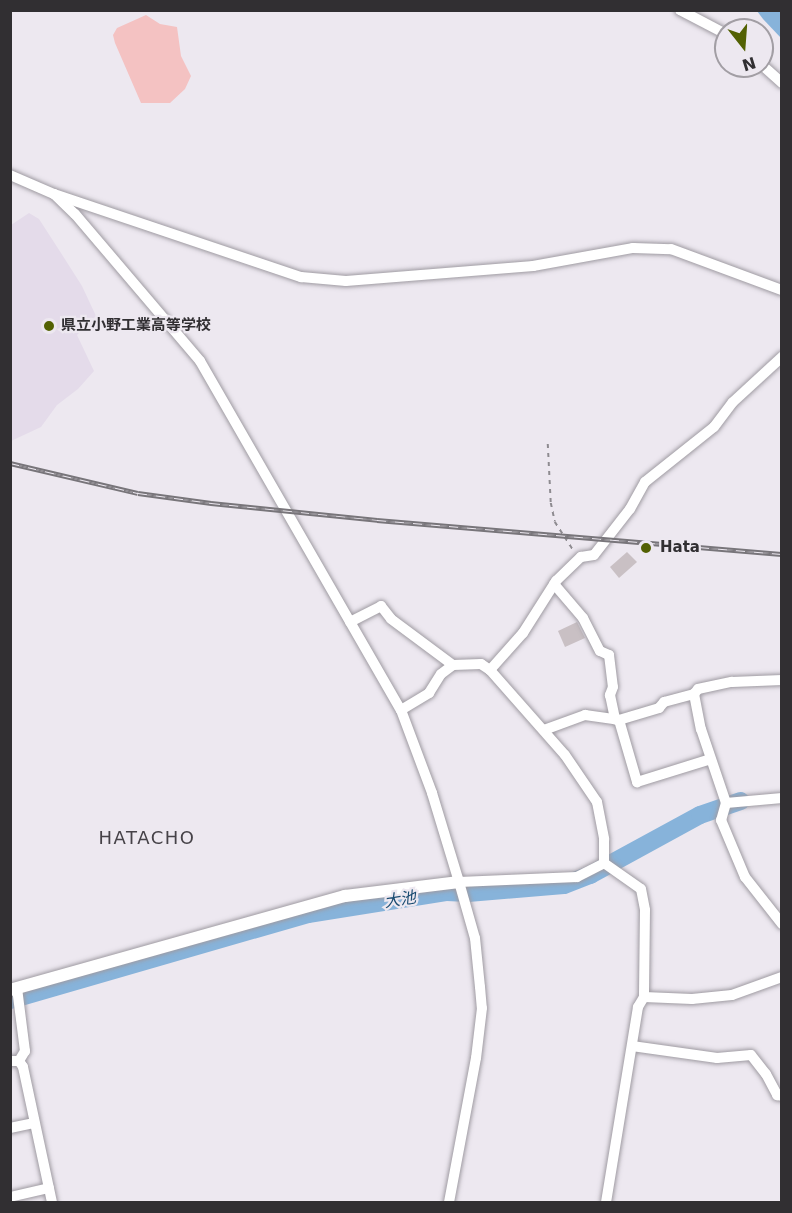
<!DOCTYPE html>
<meta charset="utf-8">
<style>
body{margin:0}
#map{position:relative;width:792px;height:1213px;overflow:hidden;background:#ede8f0;font-family:"DejaVu Sans","Noto Sans JP",sans-serif}
div>[style]{position:absolute}
[style*='--x']{left:calc(var(--x)*1px);top:calc(var(--y)*1px);width:calc(var(--w)*1px);rotate:calc(var(--a)*1deg)}
.built>*{inset:0;background:#e4dbea}
.green>*{inset:0;background:#f4c2c2}
.water>*{inset:0;background:#87b3da}
.river>*{height:18px;margin:-9px;padding:0 9px;transform-origin:9px;border-radius:9px;background:#87b3da}
.building>*{inset:0;background:#c9c0c4}
.path>*{height:1.5px;margin-top:-0.75px;transform-origin:0;background:repeating-linear-gradient(90deg,#8e8b90 0 4.5px,transparent 0 9px)}
.roads{filter:drop-shadow(0 0 2px #9f9ba2) drop-shadow(0 0 2px #9f9ba2)}
.minor>*{height:10px;margin:-5px;padding:0 5px;transform-origin:5px;border-radius:5px;background:#fff}
.tertiary>*{height:12px;margin:-6px;padding:0 6px;transform-origin:6px;border-radius:6px;background:#fff}
.rail>*{height:5px;margin-top:-2.5px;transform-origin:0;background:repeating-linear-gradient(90deg,#ede8f0 0 9px,#78757a 0 18px);box-sizing:border-box;border-block:2px solid #78757a}
.dots>*{width:16px;height:16px;translate:-50% -50%;box-sizing:border-box;border:3px solid #ede8f0;border-radius:50%}
span{translate:-50% -50%;white-space:nowrap;text-align:center;line-height:1.15;-webkit-text-stroke:4.5px #ede8f0;paint-order:stroke}
.poi-label{font-size:15px;color:#312f32;font-weight:700}
.left{translate:0 -50%;text-align:left}
.water-label{font-size:16px;color:#184a70;font-style:italic}
.quarter-label{font-size:18px;color:#464248;letter-spacing:1.5px}
.frame{position:absolute;inset:0;border:12px solid #312f32;pointer-events:none}
.north{position:absolute;left:714px;top:18px;width:60px;height:60px;box-sizing:border-box;background:#ede8f0;border:2px solid #a29ea4;border-radius:50%;rotate:163deg;font-size:16px;font-weight:700;line-height:24px;text-align:center;color:#312f32}
.north::after{content:'';display:block;margin:auto;width:21px;height:27px;background:#536103;clip-path:polygon(50% 0,100% 100%,50% 72%,0 100%)}
</style>
<div id="map">
<div class="built">
<i style="clip-path:polygon(29px 213px,39px 219px,61px 253px,82px 286px,96px 316px,77px 335px,94px 371px,78px 389px,57px 405px,41px 427px,11px 441px,11px 225px)"></i>
</div>
<div class="green">
<i style="clip-path:polygon(146px 15px,160px 24px,177px 27px,181px 56px,191px 76px,185px 89px,170px 103px,141px 103px,115px 43px,113px 35px,117px 28px)"></i>
</div>
<div class="water">
<i style="clip-path:polygon(757px 11px,781px 11px,781px 38px,763px 19px)"></i>
</div>
<div class="river">
<i style="--x:10;--y:1000;--w:310;--a:-16.1"></i>
<i style="--x:308;--y:914;--w:141;--a:-9"></i>
<i style="--x:447;--y:892;--w:21;--a:3"></i>
<i style="--x:468;--y:893;--w:96;--a:-4.8"></i>
<i style="--x:564;--y:885;--w:28;--a:-21"></i>
<i style="--x:590;--y:875;--w:125;--a:-28.6"></i>
<i style="--x:700;--y:815;--w:43;--a:-18.9"></i>
</div>
<div class="building">
<i style="clip-path:polygon(627px 552px,637px 562px,619px 578px,610px 567px)"></i>
<i style="clip-path:polygon(577px 622px,585px 638px,565px 647px,558px 631px)"></i>
</div>
<div class="path">
<i style="--x:548;--y:444;--w:59;--a:87.1"></i>
<i style="--x:551;--y:503;--w:19;--a:78"></i>
<i style="--x:555;--y:522;--w:35;--a:57"></i>
</div>
<div class="roads">
<div class="minor">
<i style="--x:680;--y:10;--w:52;--a:27.6"></i>
<i style="--x:762;--y:65;--w:27;--a:42"></i>
<i style="--x:10;--y:175;--w:48;--a:23.4"></i>
<i style="--x:54;--y:194;--w:261;--a:18.6"></i>
<i style="--x:301;--y:277;--w:45;--a:5.1"></i>
<i style="--x:346;--y:281;--w:188;--a:-4.6"></i>
<i style="--x:533;--y:266;--w:102;--a:-10.2"></i>
<i style="--x:633;--y:248;--w:38;--a:2"></i>
<i style="--x:671;--y:249;--w:118;--a:20.3"></i>
<i style="--x:54;--y:194;--w:29;--a:44"></i>
<i style="--x:75;--y:214;--w:193;--a:49.6"></i>
<i style="--x:200;--y:361;--w:403;--a:60.1"></i>
<i style="--x:401;--y:710;--w:89;--a:69.5"></i>
<i style="--x:432;--y:793;--w:93;--a:73.1"></i>
<i style="--x:459;--y:882;--w:58;--a:74.1"></i>
<i style="--x:475;--y:938;--w:49;--a:84.2"></i>
<i style="--x:480;--y:987;--w:21;--a:85"></i>
<i style="--x:482;--y:1008;--w:50;--a:96.8"></i>
<i style="--x:476;--y:1058;--w:147;--a:100.6"></i>
<i style="--x:554;--y:584;--w:45;--a:49.5"></i>
<i style="--x:583;--y:618;--w:37;--a:63"></i>
<i style="--x:600;--y:651;--w:10;--a:24"></i>
<i style="--x:609;--y:655;--w:32;--a:83"></i>
<i style="--x:613;--y:687;--w:9;--a:111"></i>
<i style="--x:610;--y:695;--w:25;--a:78"></i>
<i style="--x:350;--y:622;--w:35;--a:-27"></i>
<i style="--x:381;--y:606;--w:16;--a:52"></i>
<i style="--x:391;--y:619;--w:77;--a:36.6"></i>
<i style="--x:490;--y:670;--w:50;--a:-48.3"></i>
<i style="--x:523;--y:633;--w:62;--a:-57.6"></i>
<i style="--x:556;--y:581;--w:35;--a:-44"></i>
<i style="--x:581;--y:557;--w:13;--a:-9"></i>
<i style="--x:594;--y:555;--w:58;--a:-52"></i>
<i style="--x:630;--y:509;--w:31;--a:-61"></i>
<i style="--x:645;--y:482;--w:88;--a:-38.6"></i>
<i style="--x:714;--y:427;--w:31;--a:-53"></i>
<i style="--x:733;--y:402;--w:67;--a:-42.6"></i>
<i style="--x:694;--y:694;--w:36;--a:79"></i>
<i style="--x:701;--y:729;--w:78;--a:71.3"></i>
<i style="--x:401;--y:710;--w:33;--a:-31"></i>
<i style="--x:429;--y:693;--w:22;--a:-58"></i>
<i style="--x:441;--y:674;--w:15;--a:-37"></i>
<i style="--x:453;--y:665;--w:28;--a:-2"></i>
<i style="--x:481;--y:664;--w:11;--a:34"></i>
<i style="--x:490;--y:670;--w:113;--a:48.6"></i>
<i style="--x:565;--y:755;--w:57;--a:55.8"></i>
<i style="--x:597;--y:802;--w:38;--a:79"></i>
<i style="--x:604;--y:839;--w:24;--a:90"></i>
<i style="--x:604;--y:863;--w:45;--a:35.1"></i>
<i style="--x:641;--y:889;--w:21;--a:79"></i>
<i style="--x:645;--y:910;--w:87;--a:90.7"></i>
<i style="--x:644;--y:997;--w:12;--a:121"></i>
<i style="--x:638;--y:1007;--w:198;--a:99.3"></i>
<i style="--x:619;--y:720;--w:65;--a:73.8"></i>
<i style="--x:637;--y:782;--w:77;--a:-17.3"></i>
<i style="--x:544;--y:730;--w:44;--a:-20.1"></i>
<i style="--x:585;--y:715;--w:34;--a:8"></i>
<i style="--x:619;--y:720;--w:42;--a:-16.7"></i>
<i style="--x:659;--y:708;--w:8;--a:-50"></i>
<i style="--x:664;--y:702;--w:31;--a:-15"></i>
<i style="--x:694;--y:694;--w:6;--a:-51"></i>
<i style="--x:698;--y:689;--w:35;--a:-12"></i>
<i style="--x:732;--y:682;--w:50;--a:-2.3"></i>
<i style="--x:782;--y:798;--w:56;--a:174.9"></i>
<i style="--x:726;--y:803;--w:18;--a:106"></i>
<i style="--x:721;--y:820;--w:62;--a:67.2"></i>
<i style="--x:745;--y:877;--w:60;--a:51.8"></i>
<i style="--x:459;--y:882;--w:118;--a:-2.4"></i>
<i style="--x:577;--y:877;--w:30;--a:-27"></i>
<i style="--x:17;--y:988;--w:64;--a:82.8"></i>
<i style="--x:25;--y:1051;--w:12;--a:121"></i>
<i style="--x:644;--y:997;--w:48;--a:2.4"></i>
<i style="--x:692;--y:999;--w:40;--a:-5.7"></i>
<i style="--x:732;--y:995;--w:53;--a:-19.8"></i>
<i style="--x:632;--y:1046;--w:86;--a:8"></i>
<i style="--x:717;--y:1058;--w:34;--a:-5"></i>
<i style="--x:751;--y:1055;--w:24;--a:52"></i>
<i style="--x:766;--y:1074;--w:24;--a:62"></i>
<i style="--x:777;--y:1095;--w:5;--a:11"></i>
<i style="--x:10;--y:1061;--w:9;--a:0"></i>
<i style="--x:19;--y:1061;--w:7;--a:56"></i>
<i style="--x:23;--y:1067;--w:138;--a:77.9"></i>
<i style="--x:10;--y:1128;--w:25;--a:-12"></i>
<i style="--x:10;--y:1197;--w:40;--a:-13"></i>
</div>
<div class="tertiary">
<i style="--x:10;--y:990;--w:348;--a:-15.7"></i>
<i style="--x:345;--y:896;--w:115;--a:-7"></i>
</div>
</div>
<div class="rail">
<i style="--x:10;--y:463;--w:131;--a:13.2"></i>
<i style="--x:138;--y:493;--w:74;--a:7.8"></i>
<i style="--x:211;--y:503;--w:167;--a:5.8"></i>
<i style="--x:377;--y:520;--w:406;--a:4.8"></i>
</div>
<div class="dots">
<i style="left:49px;top:326px;background:#536103"></i>
<i style="left:646px;top:548px;background:#536103"></i>
</div>
<div class="poi-label">
<span class="left" style="left:61px;top:326px">県立小野工業高等学校</span>
<span class="left" style="left:660px;top:548px">Hata</span>
</div>
<div class="water-label">
<span style="left:400px;top:900px;rotate:-9deg">大池</span>
</div>
<div class="quarter-label">
<span style="left:147px;top:838px">HATACHO</span>
</div>
<div class="frame"></div>
<div class="north">N</div>
</div>
